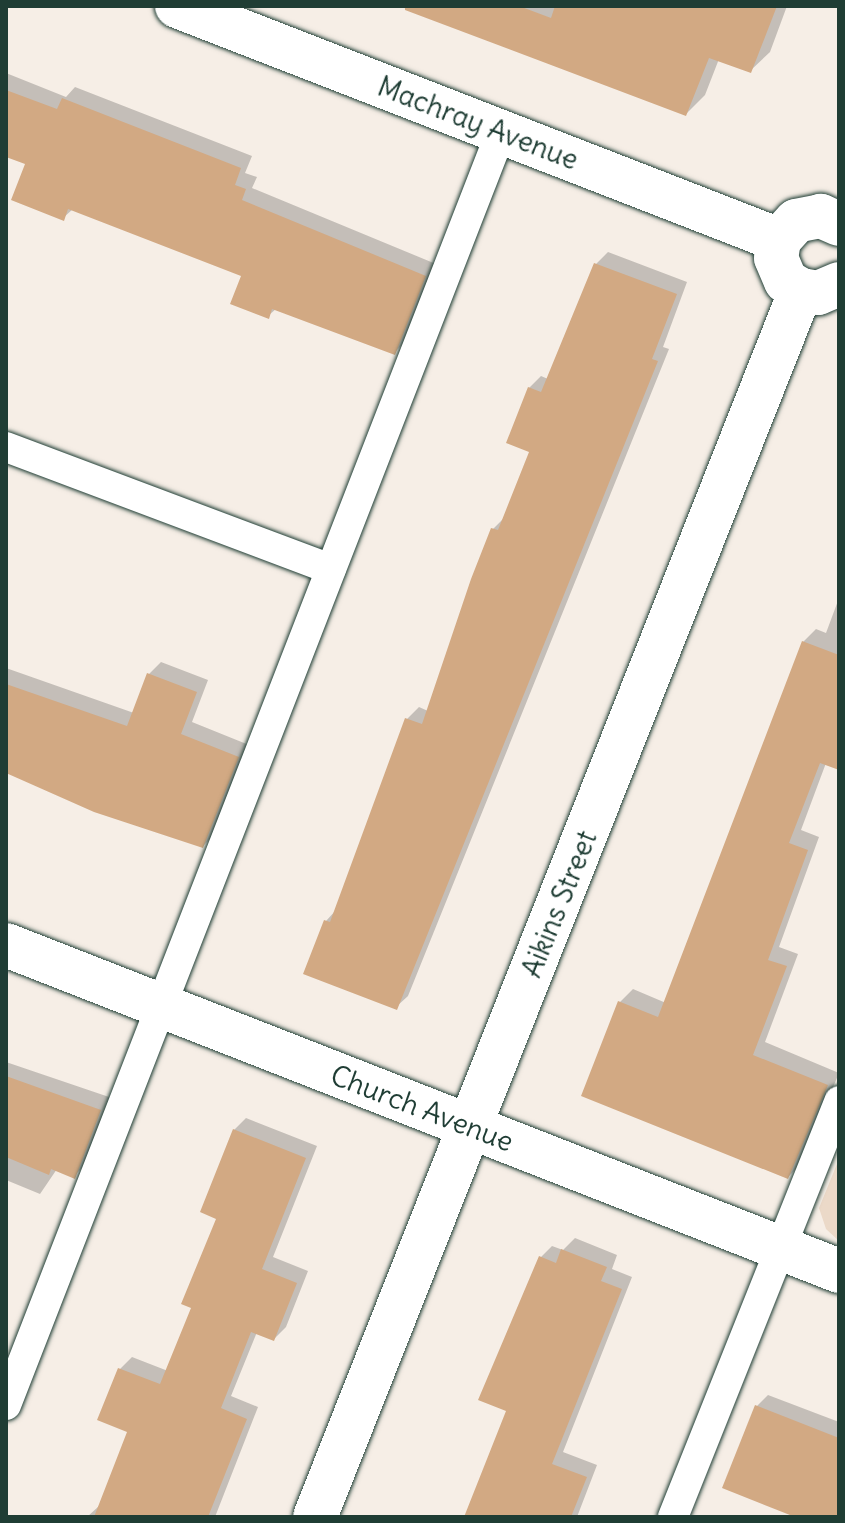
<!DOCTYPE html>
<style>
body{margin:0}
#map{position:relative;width:845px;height:1523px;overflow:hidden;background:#f6eee6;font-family:Delius,sans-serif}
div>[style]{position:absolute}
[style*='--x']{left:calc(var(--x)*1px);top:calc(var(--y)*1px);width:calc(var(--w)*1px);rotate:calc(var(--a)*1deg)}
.built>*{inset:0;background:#ebd9c8}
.shadow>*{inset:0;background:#0003}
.building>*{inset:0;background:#d2a983}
.roads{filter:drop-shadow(0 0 2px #1f3d34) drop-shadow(0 0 2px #1f3d34)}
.service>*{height:30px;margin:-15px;padding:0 15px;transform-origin:15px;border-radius:15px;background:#fff}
.minor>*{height:44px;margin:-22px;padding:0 22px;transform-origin:22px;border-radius:22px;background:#fff}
span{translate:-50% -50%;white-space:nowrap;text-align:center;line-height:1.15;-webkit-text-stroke:8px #fff;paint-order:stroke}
.street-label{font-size:28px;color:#1f3d34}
.frame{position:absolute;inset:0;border:8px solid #1f3d34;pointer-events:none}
</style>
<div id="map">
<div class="built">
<i style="clip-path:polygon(839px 1159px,839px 1241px,826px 1229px,819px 1208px)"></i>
</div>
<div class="shadow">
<i style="clip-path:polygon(399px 6px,787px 6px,770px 52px,750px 71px,719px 59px,705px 95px,686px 114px)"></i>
<i style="clip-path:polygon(6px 73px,66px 97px,75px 87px,252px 156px,245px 173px,257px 177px,252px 188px,436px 264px,406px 341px,394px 353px,277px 308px,268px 316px,244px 275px,73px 209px,63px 218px,27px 163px,6px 154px)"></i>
<i style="clip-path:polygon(608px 252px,687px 282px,663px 347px,669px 349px,408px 996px,396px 1007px,326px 921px,336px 910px,407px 719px,419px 707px,428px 711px,493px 529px,505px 517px,531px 451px,529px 388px,541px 376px,548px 379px,596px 264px)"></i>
<i style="clip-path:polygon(839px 598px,839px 766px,826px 763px,801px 830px,819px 837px,779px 947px,798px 954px,765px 1042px,839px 1073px,801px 1164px,788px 1177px,620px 1002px,633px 989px,666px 1003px,803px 642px,816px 629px,826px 633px)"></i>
<i style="clip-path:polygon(161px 662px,208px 680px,192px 722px,249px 745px,215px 834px,203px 846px,6px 772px,6px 668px,134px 713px,149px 674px)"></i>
<i style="clip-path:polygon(6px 1062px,112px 1098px,86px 1164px,74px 1176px,57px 1169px,40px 1194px,6px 1180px)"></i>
<i style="clip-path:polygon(246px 1118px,317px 1146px,273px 1257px,308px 1271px,286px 1327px,274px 1339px,257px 1332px,231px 1396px,258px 1407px,215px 1517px,87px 1517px,99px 1506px,129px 1431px,100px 1419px,120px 1369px,132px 1357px,168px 1371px,193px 1307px,218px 1218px,234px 1130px)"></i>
<i style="clip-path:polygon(575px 1238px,617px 1255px,612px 1269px,632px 1277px,563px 1452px,597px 1465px,577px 1517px,466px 1517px,508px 1410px,540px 1258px,552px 1246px,563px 1250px)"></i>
<i style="clip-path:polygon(768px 1395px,839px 1422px,839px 1517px,805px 1517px,756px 1407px)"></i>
</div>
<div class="building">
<i style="clip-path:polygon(405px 6px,519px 6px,551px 18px,555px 6px,777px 6px,751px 73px,709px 58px,686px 116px,405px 10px)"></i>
<i style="clip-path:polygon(6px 90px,57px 109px,62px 98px,241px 168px,235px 185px,246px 189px,242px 200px,426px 276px,395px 355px,272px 309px,269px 319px,230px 304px,241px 276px,68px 209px,64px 221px,11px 200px,25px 164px,6px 157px)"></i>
<i style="clip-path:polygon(594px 263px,677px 294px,652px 359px,658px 361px,397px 1010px,303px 974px,324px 920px,330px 922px,405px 718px,422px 724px,471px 579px,491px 528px,498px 530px,529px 452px,506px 443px,528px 387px,541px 392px)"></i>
<i style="clip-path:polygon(802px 641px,839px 655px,839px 770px,820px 763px,789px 843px,808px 850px,768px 960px,787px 966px,753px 1055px,828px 1085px,788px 1179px,581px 1096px,618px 1001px,658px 1017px)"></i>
<i style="clip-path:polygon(147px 673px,197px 692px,181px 734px,239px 757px,203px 848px,94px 812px,6px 773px,6px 684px,127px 726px)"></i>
<i style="clip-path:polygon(6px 1076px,101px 1110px,75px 1179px,51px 1169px,49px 1175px,6px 1157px)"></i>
<i style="clip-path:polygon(233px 1129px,306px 1158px,262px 1269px,297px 1283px,274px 1341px,251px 1332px,221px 1408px,247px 1419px,208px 1517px,94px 1517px,127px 1432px,97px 1420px,118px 1368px,160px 1384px,191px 1308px,181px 1304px,216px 1219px,200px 1212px)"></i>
<i style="clip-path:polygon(561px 1249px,607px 1267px,601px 1281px,622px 1289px,552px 1464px,587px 1477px,571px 1517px,464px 1517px,506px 1411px,478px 1400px,539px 1256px,556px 1263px)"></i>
<i style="clip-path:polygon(755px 1405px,839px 1438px,839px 1517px,795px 1517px,722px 1488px)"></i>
</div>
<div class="roads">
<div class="service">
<i style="--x:6;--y:447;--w:347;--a:20.6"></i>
<i style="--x:6;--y:1405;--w:1366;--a:-68.75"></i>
<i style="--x:673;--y:1517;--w:448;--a:-68.2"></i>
</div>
<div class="minor">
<i style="--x:177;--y:6;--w:646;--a:21.24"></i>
<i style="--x:839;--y:224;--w:20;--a:-156"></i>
<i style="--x:821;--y:216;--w:25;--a:169"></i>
<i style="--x:796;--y:221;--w:25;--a:132"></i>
<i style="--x:779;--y:240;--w:18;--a:99"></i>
<i style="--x:776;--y:258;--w:25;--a:67"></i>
<i style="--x:786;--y:281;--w:17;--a:31"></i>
<i style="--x:801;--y:290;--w:17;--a:10"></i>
<i style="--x:818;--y:293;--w:23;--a:-23"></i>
<i style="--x:6;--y:945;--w:895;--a:21.37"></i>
<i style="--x:315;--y:1517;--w:1320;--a:-68.39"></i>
</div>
</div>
<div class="street-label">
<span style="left:478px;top:123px;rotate:21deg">Machray Avenue</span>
<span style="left:559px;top:904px;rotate:-68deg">Aikins Street</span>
<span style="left:422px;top:1108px;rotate:21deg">Church Avenue</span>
</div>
<div class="frame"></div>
</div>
